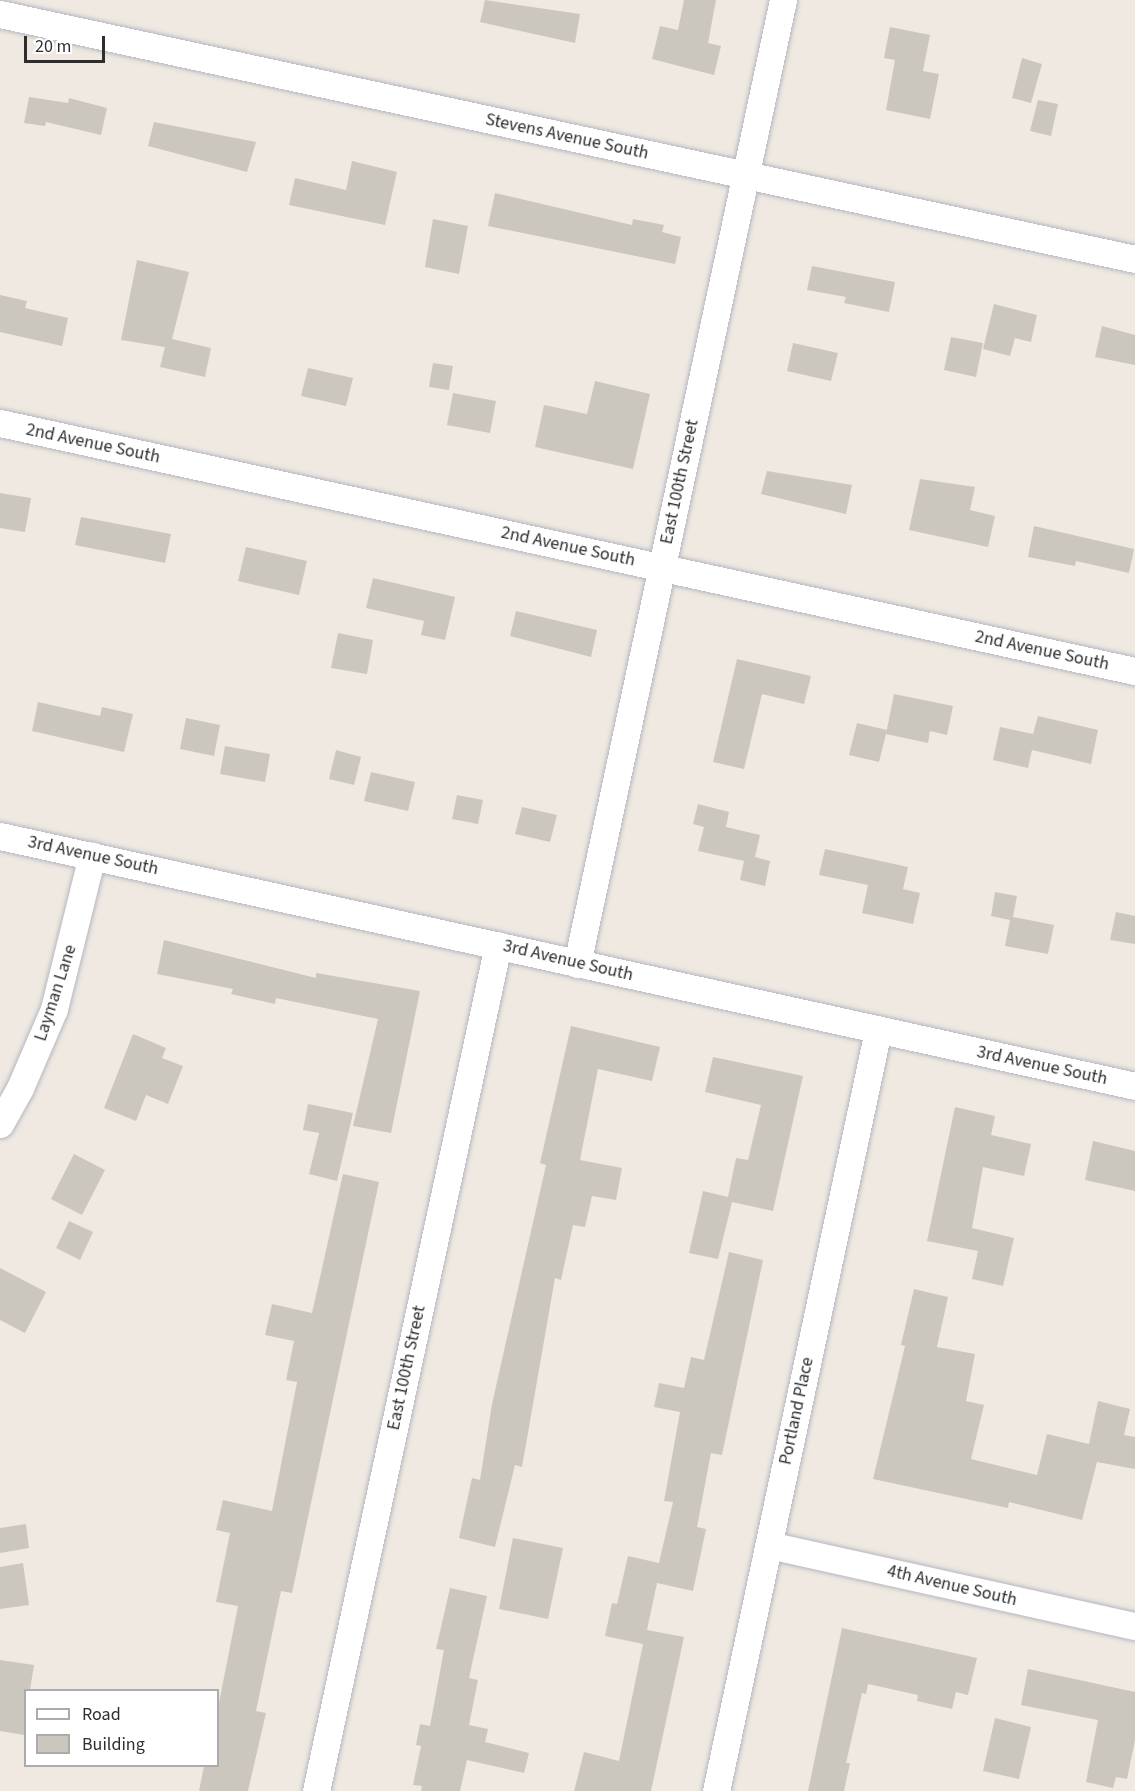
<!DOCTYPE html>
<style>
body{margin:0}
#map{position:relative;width:1135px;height:1791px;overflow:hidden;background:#efe9e1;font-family:"Source Sans 3",sans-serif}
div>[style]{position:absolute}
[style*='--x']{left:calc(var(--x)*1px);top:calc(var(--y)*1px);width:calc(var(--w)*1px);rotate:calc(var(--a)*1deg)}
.building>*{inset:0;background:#cbc7bf}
.roads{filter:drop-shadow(0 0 2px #b4b7c1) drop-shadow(0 0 2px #b4b7c1)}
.minor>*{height:27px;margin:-13.5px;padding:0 13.5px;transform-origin:13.5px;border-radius:13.5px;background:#fff}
span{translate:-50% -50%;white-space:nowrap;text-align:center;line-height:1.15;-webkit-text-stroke:6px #fff;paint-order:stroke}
.street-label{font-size:18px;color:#2e2e2e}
.legend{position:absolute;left:24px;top:1689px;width:195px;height:78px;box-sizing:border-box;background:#fff;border:2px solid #ababab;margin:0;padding:8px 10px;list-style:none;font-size:18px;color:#2e2e2e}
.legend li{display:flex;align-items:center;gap:12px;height:30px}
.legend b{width:30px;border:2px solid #ababab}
.scale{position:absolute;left:24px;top:36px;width:81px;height:27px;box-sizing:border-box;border:3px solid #2e2e2e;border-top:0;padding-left:8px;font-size:18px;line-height:21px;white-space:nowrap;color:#2e2e2e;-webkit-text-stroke:4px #fff;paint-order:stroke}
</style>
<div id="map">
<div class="building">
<i style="clip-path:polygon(485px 0,580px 14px,575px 43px,480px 22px)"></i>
<i style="clip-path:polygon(684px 0,716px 0,708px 43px,721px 46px,714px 75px,652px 59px,660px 26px,678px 30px)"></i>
<i style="clip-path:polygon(890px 27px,930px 35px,923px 71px,939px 74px,930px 119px,886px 110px,895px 60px,884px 58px)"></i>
<i style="clip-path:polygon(1022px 58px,1042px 64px,1031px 103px,1012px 98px)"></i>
<i style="clip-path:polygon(29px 97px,68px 103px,69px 98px,107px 108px,101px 135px,46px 122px,45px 126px,24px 123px)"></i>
<i style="clip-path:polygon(1038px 100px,1058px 104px,1051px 136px,1030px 131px)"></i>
<i style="clip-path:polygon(154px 122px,256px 142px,247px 172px,148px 146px)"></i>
<i style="clip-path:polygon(352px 161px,397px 172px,385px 225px,289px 205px,295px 178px,346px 190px)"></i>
<i style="clip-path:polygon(495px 193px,632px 225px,633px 219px,664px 225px,662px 232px,681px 237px,675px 264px,488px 226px)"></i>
<i style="clip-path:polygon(433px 219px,468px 226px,459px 274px,425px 267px)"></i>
<i style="clip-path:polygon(137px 260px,189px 272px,172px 339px,211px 348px,205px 377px,160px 367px,165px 347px,121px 340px)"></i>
<i style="clip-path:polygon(812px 266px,895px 282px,889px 312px,844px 303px,846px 297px,807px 290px)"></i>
<i style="clip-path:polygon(0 295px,27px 301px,25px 308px,68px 318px,62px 346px,0 332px)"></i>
<i style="clip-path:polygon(994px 304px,1037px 315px,1031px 342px,1015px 338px,1010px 356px,983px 349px)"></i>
<i style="clip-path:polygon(1102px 326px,1135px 335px,1135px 365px,1095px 357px)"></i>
<i style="clip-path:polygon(951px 337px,983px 343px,976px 377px,944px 370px)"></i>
<i style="clip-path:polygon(793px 343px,838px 353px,831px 381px,787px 371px)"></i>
<i style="clip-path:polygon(433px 363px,453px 366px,449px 390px,429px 387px)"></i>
<i style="clip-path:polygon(308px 368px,353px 378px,346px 406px,301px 396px)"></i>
<i style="clip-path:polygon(595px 381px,650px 394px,633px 469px,535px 447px,544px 405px,587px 414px)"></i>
<i style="clip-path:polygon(453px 393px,496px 401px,490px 433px,447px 425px)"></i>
<i style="clip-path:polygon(767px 471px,852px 485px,846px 514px,761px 494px)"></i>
<i style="clip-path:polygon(920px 479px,975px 487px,970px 510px,995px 516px,988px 547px,909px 530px)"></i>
<i style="clip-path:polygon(0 493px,31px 498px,25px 532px,0 528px)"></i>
<i style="clip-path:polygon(81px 517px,171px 534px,165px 563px,75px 545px)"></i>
<i style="clip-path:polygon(1034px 526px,1134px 549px,1129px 573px,1076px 561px,1075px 566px,1028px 557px)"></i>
<i style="clip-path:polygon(246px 547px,307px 561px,299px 595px,238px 581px)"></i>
<i style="clip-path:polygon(373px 578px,455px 597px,445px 640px,421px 635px,424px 621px,366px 608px)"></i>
<i style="clip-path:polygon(516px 611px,597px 630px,591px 657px,510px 636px)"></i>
<i style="clip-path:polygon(338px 633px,373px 640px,367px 674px,331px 668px)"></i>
<i style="clip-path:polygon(737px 659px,811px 676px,804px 704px,762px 694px,744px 769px,713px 762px)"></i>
<i style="clip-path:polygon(894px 694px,953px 706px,947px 735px,930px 731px,928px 743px,886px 734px)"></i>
<i style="clip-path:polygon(38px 702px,100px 716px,102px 707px,133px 714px,124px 752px,32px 731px)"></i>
<i style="clip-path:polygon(1038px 716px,1098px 730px,1091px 764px,1032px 750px,1028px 768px,993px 760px,1000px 727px,1033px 734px)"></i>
<i style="clip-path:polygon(186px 718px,220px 725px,214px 756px,180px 749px)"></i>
<i style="clip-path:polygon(857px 723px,887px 730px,879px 762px,849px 755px)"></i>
<i style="clip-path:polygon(225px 746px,270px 754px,265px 782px,220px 774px)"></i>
<i style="clip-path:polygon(336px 750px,361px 757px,354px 785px,329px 779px)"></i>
<i style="clip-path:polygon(371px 772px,415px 782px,408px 811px,364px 801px)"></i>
<i style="clip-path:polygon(457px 795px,483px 800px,478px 824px,452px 819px)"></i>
<i style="clip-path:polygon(698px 804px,729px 812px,726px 827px,760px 835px,755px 857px,770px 861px,765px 886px,740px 880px,744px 861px,698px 851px,704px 827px,693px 824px)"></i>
<i style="clip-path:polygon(522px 807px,557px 815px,550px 842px,515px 834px)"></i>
<i style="clip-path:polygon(825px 849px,908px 867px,903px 889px,920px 893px,913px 924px,862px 913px,868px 885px,819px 875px)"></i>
<i style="clip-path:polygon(995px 892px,1017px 896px,1013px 917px,1054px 925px,1048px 954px,1005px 946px,1010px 920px,991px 916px)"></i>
<i style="clip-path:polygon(1116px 912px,1135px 916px,1135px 944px,1110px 940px)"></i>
<i style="clip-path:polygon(164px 940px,316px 978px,316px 973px,420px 991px,391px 1133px,353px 1126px,378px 1019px,276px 998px,275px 1004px,231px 994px,233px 989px,157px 974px)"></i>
<i style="clip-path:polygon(571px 1026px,660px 1047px,652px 1081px,598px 1069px,580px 1160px,622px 1168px,616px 1200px,592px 1196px,585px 1227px,573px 1225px,561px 1280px,555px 1278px,522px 1467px,515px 1465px,495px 1547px,459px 1538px,472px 1478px,480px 1480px,492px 1404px,546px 1165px,540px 1163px)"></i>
<i style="clip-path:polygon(133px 1034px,166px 1048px,162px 1058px,183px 1066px,168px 1104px,146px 1095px,136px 1121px,104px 1108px)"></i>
<i style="clip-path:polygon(713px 1057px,803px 1076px,773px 1211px,732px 1202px,718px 1259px,689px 1253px,703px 1191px,728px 1197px,736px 1158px,748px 1160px,761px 1105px,705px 1092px)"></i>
<i style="clip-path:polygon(308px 1104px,353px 1113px,337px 1181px,309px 1174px,319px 1133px,303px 1130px)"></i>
<i style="clip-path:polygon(955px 1107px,995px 1116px,991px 1135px,1031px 1144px,1024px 1176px,983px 1167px,972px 1228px,1014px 1238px,1003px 1286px,972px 1279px,978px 1251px,927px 1241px)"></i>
<i style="clip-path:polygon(1093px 1141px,1135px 1151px,1135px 1191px,1085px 1180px)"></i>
<i style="clip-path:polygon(74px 1154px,105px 1170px,82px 1215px,51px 1199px)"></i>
<i style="clip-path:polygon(343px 1174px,379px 1182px,292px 1593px,281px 1591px,256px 1711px,266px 1713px,248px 1791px,199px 1791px,204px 1766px,218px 1766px,218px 1708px,238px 1606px,216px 1602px,230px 1533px,216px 1530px,223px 1500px,272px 1511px,297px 1382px,286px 1380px,294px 1341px,265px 1335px,272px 1304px,312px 1313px)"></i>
<i style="clip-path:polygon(69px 1221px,93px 1232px,80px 1260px,56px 1248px)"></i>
<i style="clip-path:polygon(729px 1252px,763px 1260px,722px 1455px,711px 1453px,697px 1527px,706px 1529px,693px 1591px,657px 1583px,647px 1630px,684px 1637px,651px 1791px,574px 1791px,584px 1752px,619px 1761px,643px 1644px,605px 1636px,612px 1603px,617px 1604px,628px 1556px,659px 1563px,673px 1502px,664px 1501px,680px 1412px,654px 1407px,659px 1383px,684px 1388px,691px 1357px,704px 1360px)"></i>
<i style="clip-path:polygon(0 1268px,46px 1292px,25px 1333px,0 1320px)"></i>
<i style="clip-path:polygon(914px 1289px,948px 1297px,937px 1347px,975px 1354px,966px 1401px,984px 1405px,971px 1459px,1037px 1475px,1047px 1434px,1089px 1444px,1098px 1401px,1130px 1409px,1124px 1435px,1135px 1437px,1135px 1469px,1097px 1462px,1082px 1520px,1009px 1502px,1008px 1508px,873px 1479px,905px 1346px,901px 1345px)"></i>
<i style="clip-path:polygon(26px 1524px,29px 1548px,0 1553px,0 1528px)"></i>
<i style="clip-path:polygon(513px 1538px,563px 1548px,548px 1619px,499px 1609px)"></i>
<i style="clip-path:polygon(23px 1563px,29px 1605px,0 1609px,0 1567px)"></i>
<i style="clip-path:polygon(450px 1588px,487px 1596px,469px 1678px,478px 1680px,469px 1725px,488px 1729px,485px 1742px,529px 1753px,524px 1773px,467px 1760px,460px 1791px,421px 1791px,422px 1786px,413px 1785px,421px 1746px,416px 1745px,420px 1724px,430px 1726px,444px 1650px,436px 1649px)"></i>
<i style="clip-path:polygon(842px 1628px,977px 1658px,968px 1695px,956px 1692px,952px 1709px,917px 1701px,918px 1695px,868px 1684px,866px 1694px,862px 1693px,846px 1763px,850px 1763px,844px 1791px,808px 1791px)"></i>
<i style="clip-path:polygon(0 1660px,34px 1665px,30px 1690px,26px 1690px,24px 1735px,0 1731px)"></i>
<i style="clip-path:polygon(1028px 1669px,1135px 1692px,1135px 1740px,1127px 1779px,1116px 1777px,1113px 1788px,1086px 1782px,1098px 1720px,1021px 1705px)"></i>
<i style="clip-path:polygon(995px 1718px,1031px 1727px,1019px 1779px,983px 1771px)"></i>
</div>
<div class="roads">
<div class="minor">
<i style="--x:0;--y:14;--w:1161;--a:12.18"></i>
<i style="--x:0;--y:423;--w:1162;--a:12.33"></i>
<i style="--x:0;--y:836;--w:1162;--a:12.42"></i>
<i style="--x:577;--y:964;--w:986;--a:-77.94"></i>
<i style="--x:0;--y:1124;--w:41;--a:-60.9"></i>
<i style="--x:20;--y:1088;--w:86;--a:-66.7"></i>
<i style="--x:54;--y:1009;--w:158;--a:-76.1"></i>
<i style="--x:769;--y:1545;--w:375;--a:12.5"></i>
<i style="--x:316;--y:1791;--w:865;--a:-77.86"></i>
<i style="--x:716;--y:1791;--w:778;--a:-77.98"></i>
</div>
</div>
<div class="street-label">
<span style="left:567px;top:137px;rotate:12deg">Stevens Avenue South</span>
<span style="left:93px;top:444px;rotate:12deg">2nd Avenue South</span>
<span style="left:680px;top:482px;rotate:-78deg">East 100th Street</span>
<span style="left:568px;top:547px;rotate:12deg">2nd Avenue South</span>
<span style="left:1042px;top:651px;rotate:12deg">2nd Avenue South</span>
<span style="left:93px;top:856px;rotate:12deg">3rd Avenue South</span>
<span style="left:568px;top:961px;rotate:13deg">3rd Avenue South</span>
<span style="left:56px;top:993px;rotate:-72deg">Layman Lane</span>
<span style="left:1042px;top:1066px;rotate:12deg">3rd Avenue South</span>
<span style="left:407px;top:1368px;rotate:-78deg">East 100th Street</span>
<span style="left:797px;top:1411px;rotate:-78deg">Portland Place</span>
<span style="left:952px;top:1586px;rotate:13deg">4th Avenue South</span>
</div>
<ul class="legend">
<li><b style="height:8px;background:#fff"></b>Road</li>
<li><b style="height:16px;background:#cbc7bf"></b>Building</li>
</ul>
<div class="scale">20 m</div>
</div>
